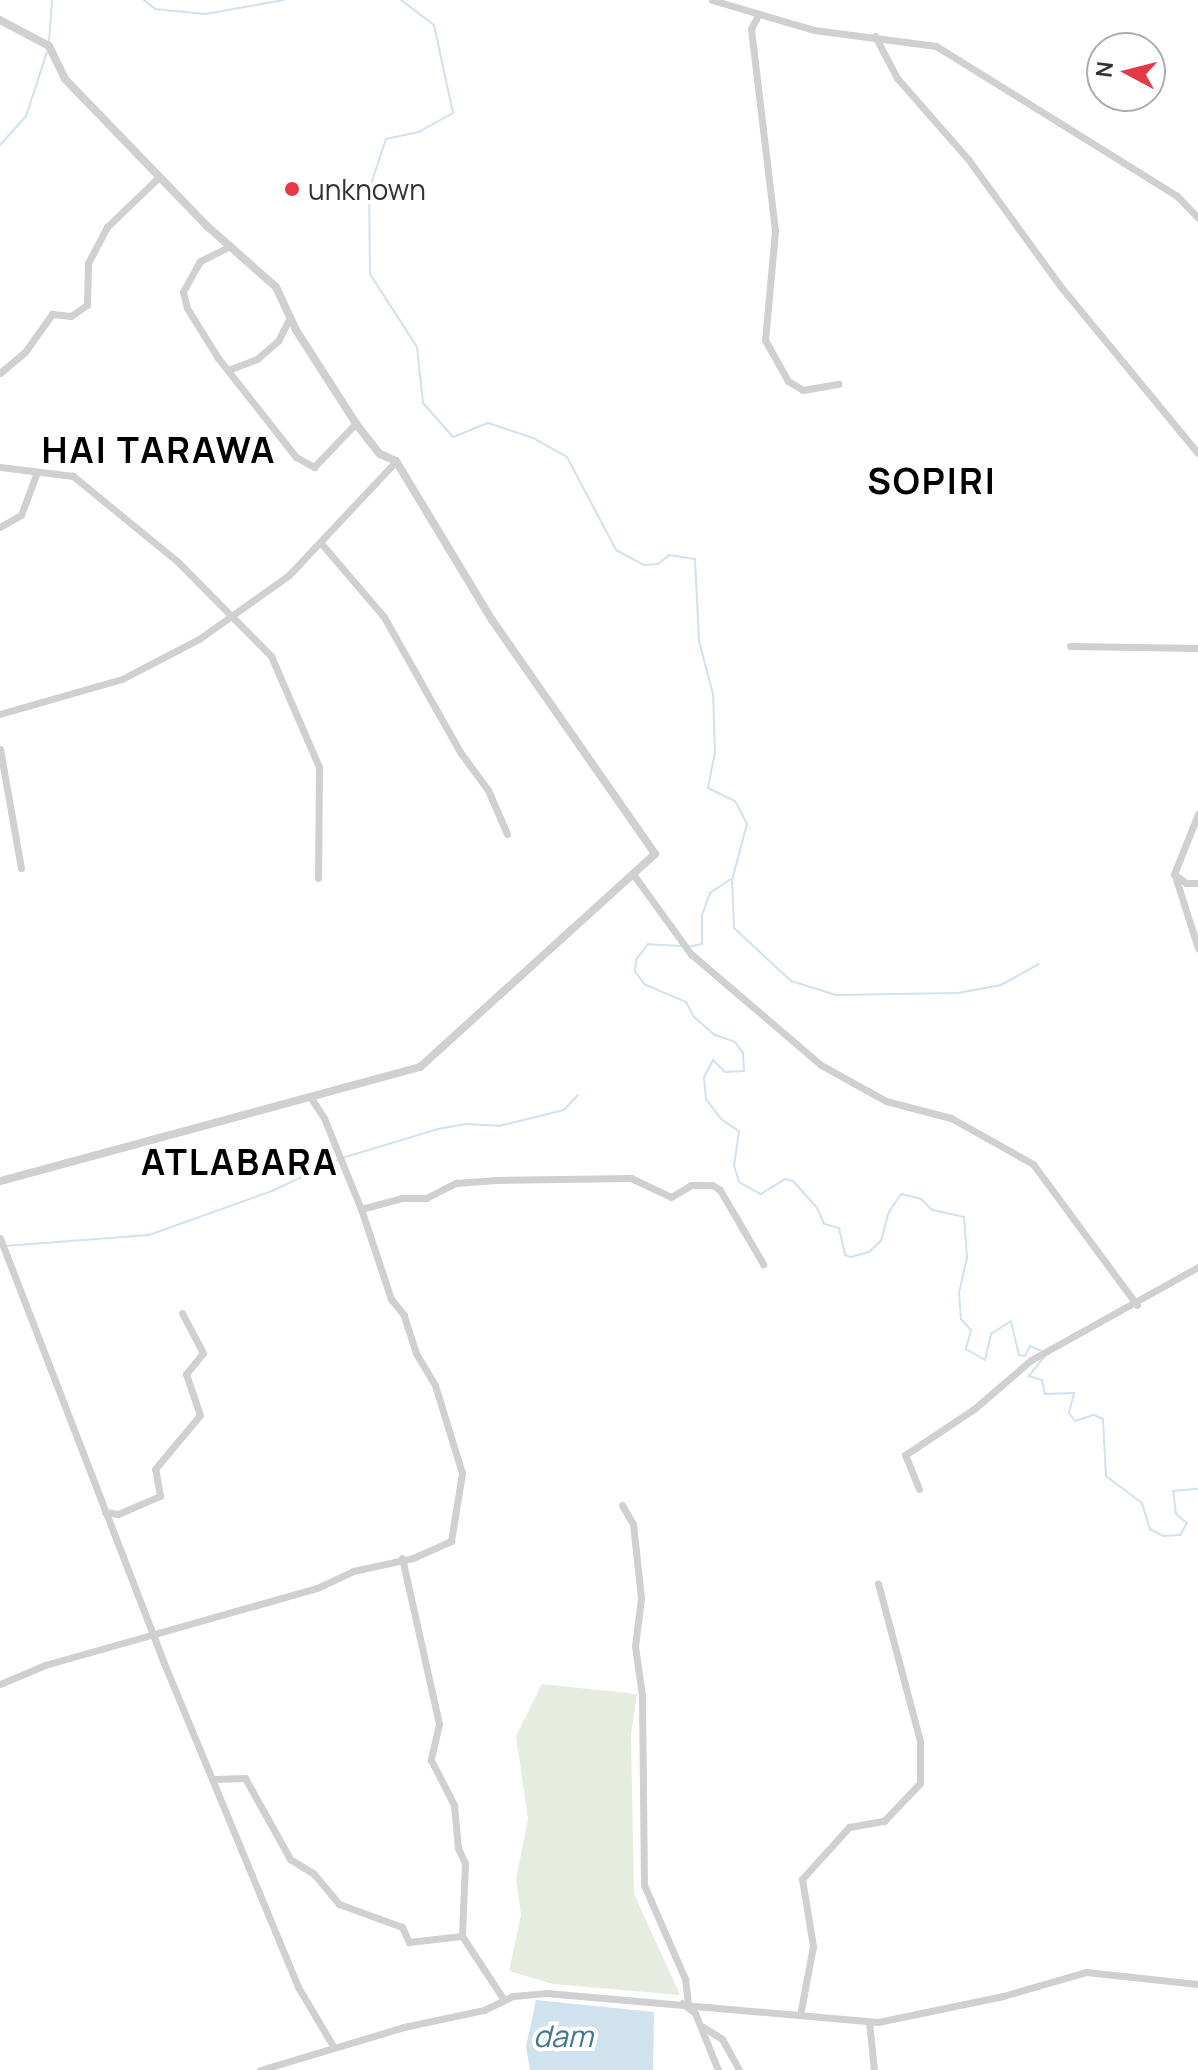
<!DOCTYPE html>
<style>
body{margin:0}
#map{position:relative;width:1198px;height:2070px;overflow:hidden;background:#fff;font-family:Manrope,sans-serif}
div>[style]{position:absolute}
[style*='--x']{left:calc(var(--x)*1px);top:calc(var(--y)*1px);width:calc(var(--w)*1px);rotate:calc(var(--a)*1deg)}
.green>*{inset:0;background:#e6ecdf}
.water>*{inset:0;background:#cfe2ee}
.stream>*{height:2px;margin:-1px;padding:0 1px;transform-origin:1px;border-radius:1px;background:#cfe2ee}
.minor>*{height:7px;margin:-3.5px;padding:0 3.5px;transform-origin:3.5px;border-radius:3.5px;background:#d0d0d0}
.tertiary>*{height:8px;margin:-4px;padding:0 4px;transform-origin:4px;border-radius:4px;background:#d0d0d0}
.dots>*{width:22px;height:22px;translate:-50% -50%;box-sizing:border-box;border:4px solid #fff;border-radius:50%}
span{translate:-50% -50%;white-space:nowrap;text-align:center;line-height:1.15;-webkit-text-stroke:8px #fff;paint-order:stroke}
.poi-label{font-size:28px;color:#333}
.left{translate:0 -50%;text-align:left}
.water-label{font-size:30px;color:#3f7597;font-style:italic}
.district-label{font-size:36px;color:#000;font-weight:700;letter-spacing:2px}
.north{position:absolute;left:1086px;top:32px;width:80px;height:80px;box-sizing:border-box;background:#fff;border:2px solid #adadad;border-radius:50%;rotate:277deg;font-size:22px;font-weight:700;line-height:32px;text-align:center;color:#333}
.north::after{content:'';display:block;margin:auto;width:28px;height:36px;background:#e63946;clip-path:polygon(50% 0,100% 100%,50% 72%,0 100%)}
</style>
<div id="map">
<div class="green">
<i style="clip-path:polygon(542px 1684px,637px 1694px,631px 1734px,634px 1894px,680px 1995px,553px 1984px,509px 1971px,521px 1915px,516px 1879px,528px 1819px,516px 1736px)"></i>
</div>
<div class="water">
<i style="clip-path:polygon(536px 2000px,654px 2012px,653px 2070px,530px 2070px,526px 2047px)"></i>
</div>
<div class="stream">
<i style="--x:144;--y:0;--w:14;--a:39"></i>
<i style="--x:155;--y:9;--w:50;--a:5.7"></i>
<i style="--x:205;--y:14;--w:80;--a:-10"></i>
<i style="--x:401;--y:0;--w:41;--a:37.1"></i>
<i style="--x:434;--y:25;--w:90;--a:77.8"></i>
<i style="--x:453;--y:113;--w:39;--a:151"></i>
<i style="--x:419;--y:132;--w:34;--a:168"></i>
<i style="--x:386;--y:139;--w:54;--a:108.4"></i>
<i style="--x:369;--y:190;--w:84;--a:89.3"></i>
<i style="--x:370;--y:274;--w:87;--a:57.2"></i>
<i style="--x:417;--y:347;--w:56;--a:83.9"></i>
<i style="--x:423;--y:403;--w:45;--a:48.6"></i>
<i style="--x:453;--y:437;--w:38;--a:-22"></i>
<i style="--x:488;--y:423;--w:47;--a:18.4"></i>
<i style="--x:533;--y:438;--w:39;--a:29"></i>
<i style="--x:567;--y:457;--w:105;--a:62.2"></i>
<i style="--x:616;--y:550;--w:32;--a:28"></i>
<i style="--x:644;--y:565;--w:14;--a:-4"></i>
<i style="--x:658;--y:564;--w:14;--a:-39"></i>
<i style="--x:669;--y:555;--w:26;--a:9"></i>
<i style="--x:695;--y:559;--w:82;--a:87.2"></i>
<i style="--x:699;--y:641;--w:55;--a:75.2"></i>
<i style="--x:713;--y:694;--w:58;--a:88"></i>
<i style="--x:715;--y:752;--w:37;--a:101"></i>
<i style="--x:708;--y:788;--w:30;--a:26"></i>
<i style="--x:735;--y:801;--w:26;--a:62"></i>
<i style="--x:747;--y:824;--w:58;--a:105"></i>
<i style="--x:732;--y:880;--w:48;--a:87.6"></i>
<i style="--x:734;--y:928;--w:78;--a:42.9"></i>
<i style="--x:791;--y:981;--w:47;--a:17.3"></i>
<i style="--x:836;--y:995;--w:122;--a:-0.9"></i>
<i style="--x:958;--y:993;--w:44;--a:-10.5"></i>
<i style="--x:1001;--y:985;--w:43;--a:-28.9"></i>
<i style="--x:49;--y:42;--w:42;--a:-85.9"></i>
<i style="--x:0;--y:145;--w:39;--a:-48"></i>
<i style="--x:26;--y:116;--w:67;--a:-71.8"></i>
<i style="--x:682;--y:946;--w:34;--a:-177"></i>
<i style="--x:648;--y:944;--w:20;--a:127"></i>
<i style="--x:636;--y:960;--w:11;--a:95"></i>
<i style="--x:635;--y:971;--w:16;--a:55"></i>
<i style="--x:644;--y:984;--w:46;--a:23.2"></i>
<i style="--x:686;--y:1002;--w:17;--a:62"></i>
<i style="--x:694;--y:1017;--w:28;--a:41"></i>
<i style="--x:715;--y:1035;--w:21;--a:19"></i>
<i style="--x:735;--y:1042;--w:14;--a:54"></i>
<i style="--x:743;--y:1053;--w:18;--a:87"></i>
<i style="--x:744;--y:1071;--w:19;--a:177"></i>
<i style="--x:725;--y:1072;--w:17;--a:-135"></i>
<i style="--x:713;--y:1060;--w:19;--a:118"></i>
<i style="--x:704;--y:1077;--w:22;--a:85"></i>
<i style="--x:706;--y:1099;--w:25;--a:53"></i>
<i style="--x:721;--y:1119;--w:22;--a:34"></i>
<i style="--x:739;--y:1131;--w:34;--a:98"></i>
<i style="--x:734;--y:1165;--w:18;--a:74"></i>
<i style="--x:739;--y:1182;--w:25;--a:29"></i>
<i style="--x:761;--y:1194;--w:28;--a:-32"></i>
<i style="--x:785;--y:1179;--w:8;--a:14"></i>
<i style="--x:793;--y:1181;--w:36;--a:48"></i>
<i style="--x:817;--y:1208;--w:17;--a:66"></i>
<i style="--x:824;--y:1224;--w:16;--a:15"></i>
<i style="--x:839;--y:1228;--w:28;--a:77"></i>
<i style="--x:845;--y:1255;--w:6;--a:18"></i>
<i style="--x:851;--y:1257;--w:19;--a:-16"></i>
<i style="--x:869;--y:1252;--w:16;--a:-43"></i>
<i style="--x:881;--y:1241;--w:30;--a:-75"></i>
<i style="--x:889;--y:1212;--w:22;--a:-56"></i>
<i style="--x:901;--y:1194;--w:21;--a:14"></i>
<i style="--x:921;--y:1199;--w:16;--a:45"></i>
<i style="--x:932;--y:1210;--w:33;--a:12"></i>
<i style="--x:964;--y:1217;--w:41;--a:85.8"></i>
<i style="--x:967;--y:1258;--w:35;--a:103"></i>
<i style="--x:959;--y:1292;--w:27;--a:86"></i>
<i style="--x:961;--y:1319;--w:15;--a:48"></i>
<i style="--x:971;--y:1330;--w:20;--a:105"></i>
<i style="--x:966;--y:1349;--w:22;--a:30"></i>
<i style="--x:985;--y:1360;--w:27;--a:-77"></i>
<i style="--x:991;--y:1334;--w:24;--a:-33"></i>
<i style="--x:1011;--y:1321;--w:35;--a:77"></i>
<i style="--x:1019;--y:1355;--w:6;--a:9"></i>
<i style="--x:1025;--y:1356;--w:11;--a:-63"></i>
<i style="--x:1030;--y:1346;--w:13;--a:23"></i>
<i style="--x:688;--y:947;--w:14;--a:-12"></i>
<i style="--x:702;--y:944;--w:29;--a:-90"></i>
<i style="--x:702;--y:915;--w:23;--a:-70"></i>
<i style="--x:710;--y:893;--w:25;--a:-34"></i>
<i style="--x:5;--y:1246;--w:144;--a:-4.4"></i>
<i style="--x:149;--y:1235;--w:131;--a:-19.7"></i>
<i style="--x:272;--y:1191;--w:77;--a:-25.2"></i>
<i style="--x:342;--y:1158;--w:100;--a:-16.8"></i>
<i style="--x:438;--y:1129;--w:27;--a:-10"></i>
<i style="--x:465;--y:1124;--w:34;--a:3"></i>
<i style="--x:499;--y:1126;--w:67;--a:-13.8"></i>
<i style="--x:564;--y:1110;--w:21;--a:-47"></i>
<i style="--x:1045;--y:1356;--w:26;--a:129"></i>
<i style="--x:1029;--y:1376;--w:14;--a:17"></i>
<i style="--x:1042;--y:1380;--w:14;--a:78"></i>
<i style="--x:1045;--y:1394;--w:29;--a:-2"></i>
<i style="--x:1074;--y:1393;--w:21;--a:104"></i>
<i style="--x:1069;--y:1413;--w:10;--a:53"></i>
<i style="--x:1075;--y:1421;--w:20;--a:-18"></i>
<i style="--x:1094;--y:1415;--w:10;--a:24"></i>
<i style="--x:1103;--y:1419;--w:57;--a:87"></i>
<i style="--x:1106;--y:1476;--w:45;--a:36.9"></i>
<i style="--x:1142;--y:1503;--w:27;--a:73"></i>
<i style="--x:1150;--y:1529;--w:15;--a:28"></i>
<i style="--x:1163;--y:1536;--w:17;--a:-3"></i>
<i style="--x:1180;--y:1535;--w:14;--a:-60"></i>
<i style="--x:1187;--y:1523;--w:14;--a:-141"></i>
<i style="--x:1176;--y:1514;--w:23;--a:-97"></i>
<i style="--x:1173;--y:1491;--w:25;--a:-5"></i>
</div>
<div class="minor">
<i style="--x:712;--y:0;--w:106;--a:16.4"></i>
<i style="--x:814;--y:30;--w:123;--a:7.5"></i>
<i style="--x:936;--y:46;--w:284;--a:31.9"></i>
<i style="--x:1177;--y:196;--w:30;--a:46"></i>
<i style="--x:757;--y:17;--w:13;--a:117"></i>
<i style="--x:751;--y:29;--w:203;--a:83.2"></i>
<i style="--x:775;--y:231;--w:109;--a:95.2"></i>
<i style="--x:765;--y:340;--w:47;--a:60.7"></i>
<i style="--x:788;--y:381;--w:17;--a:31"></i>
<i style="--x:803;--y:390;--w:36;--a:-10"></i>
<i style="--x:875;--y:36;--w:47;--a:62.4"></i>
<i style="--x:897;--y:78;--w:108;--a:48.8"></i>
<i style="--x:968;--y:159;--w:158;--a:54"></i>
<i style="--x:1061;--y:287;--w:215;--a:50.5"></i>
<i style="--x:230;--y:246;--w:34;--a:153"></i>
<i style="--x:200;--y:261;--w:35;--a:119"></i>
<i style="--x:183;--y:292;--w:16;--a:76"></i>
<i style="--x:187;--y:308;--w:59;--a:58.2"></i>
<i style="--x:218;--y:358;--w:126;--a:51.8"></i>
<i style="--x:296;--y:457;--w:21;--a:29"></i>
<i style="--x:314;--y:467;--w:61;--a:-46.3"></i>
<i style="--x:228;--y:370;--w:31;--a:-21"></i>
<i style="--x:257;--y:359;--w:28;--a:-41"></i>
<i style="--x:278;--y:341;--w:27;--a:-63"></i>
<i style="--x:0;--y:373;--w:33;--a:-40"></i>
<i style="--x:25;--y:352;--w:47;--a:-54.6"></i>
<i style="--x:52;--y:314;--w:19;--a:6"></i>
<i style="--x:71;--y:316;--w:19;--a:-35"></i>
<i style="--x:87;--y:305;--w:42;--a:-88.6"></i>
<i style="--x:88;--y:263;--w:41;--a:-62.2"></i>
<i style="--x:107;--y:227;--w:72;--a:-43.9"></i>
<i style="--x:0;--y:467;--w:74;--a:7"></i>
<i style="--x:73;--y:476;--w:136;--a:39.3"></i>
<i style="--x:178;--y:562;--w:132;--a:45.3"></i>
<i style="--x:271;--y:656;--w:121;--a:66.6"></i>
<i style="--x:319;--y:767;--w:111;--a:90.5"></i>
<i style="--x:0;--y:527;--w:24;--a:-30"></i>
<i style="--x:21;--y:515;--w:46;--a:-69.6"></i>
<i style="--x:320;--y:542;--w:99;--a:49.5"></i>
<i style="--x:384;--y:617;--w:155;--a:60.6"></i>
<i style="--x:460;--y:752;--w:47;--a:53.6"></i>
<i style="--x:488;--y:790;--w:48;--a:66.6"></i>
<i style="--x:1070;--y:646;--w:128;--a:0.9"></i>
<i style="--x:0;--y:714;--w:127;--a:-16"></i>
<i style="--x:122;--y:679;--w:87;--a:-27.5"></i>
<i style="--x:199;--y:639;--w:110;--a:-35.4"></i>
<i style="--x:289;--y:575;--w:156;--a:-46.8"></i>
<i style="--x:0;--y:749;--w:121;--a:80"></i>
<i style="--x:1198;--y:814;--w:65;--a:111.8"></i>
<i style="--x:1174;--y:874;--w:15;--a:37"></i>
<i style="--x:1186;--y:883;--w:12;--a:0"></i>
<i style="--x:633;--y:874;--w:99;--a:54.1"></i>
<i style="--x:691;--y:954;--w:171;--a:40.5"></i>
<i style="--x:821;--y:1065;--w:74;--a:29"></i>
<i style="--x:886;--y:1101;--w:67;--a:14.7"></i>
<i style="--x:951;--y:1118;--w:94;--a:29.3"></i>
<i style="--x:1033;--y:1164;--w:175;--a:53.6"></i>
<i style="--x:1175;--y:876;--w:76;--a:72.3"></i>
<i style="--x:311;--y:1098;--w:24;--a:57"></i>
<i style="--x:324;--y:1118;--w:98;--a:67.9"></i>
<i style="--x:361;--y:1209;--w:42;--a:-15"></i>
<i style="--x:402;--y:1198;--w:24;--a:0"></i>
<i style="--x:426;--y:1198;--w:34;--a:-27"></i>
<i style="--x:456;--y:1183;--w:40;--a:-4.3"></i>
<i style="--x:496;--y:1180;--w:135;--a:-0.8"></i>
<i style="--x:631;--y:1178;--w:44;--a:25.4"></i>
<i style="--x:671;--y:1197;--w:23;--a:-31"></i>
<i style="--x:691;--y:1185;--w:21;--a:0"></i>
<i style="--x:712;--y:1185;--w:9;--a:32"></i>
<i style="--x:720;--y:1190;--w:86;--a:59.8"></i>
<i style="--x:0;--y:1238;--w:448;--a:68.9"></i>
<i style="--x:161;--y:1656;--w:358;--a:67.5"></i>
<i style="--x:298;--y:1987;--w:69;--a:59.3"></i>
<i style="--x:919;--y:1489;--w:37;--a:-112"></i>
<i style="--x:905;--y:1455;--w:83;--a:-33.7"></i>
<i style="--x:974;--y:1409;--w:75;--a:-40.7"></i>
<i style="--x:1031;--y:1360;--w:191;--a:-29.1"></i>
<i style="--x:622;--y:1505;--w:22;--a:60"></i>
<i style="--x:633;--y:1524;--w:74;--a:83.8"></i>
<i style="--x:641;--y:1598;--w:48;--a:97.1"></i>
<i style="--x:635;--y:1646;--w:50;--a:82"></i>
<i style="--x:642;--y:1696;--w:189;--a:89.4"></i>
<i style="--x:644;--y:1885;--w:103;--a:66.4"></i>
<i style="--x:685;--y:1979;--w:25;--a:83"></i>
<i style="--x:105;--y:1512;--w:13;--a:9"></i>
<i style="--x:118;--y:1514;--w:46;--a:-23.2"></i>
<i style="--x:160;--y:1496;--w:27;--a:-100"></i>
<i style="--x:155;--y:1469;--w:70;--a:-50.2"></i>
<i style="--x:200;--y:1415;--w:43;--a:-108.9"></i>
<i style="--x:186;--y:1374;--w:27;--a:-51"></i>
<i style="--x:203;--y:1353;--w:45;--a:-117.7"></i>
<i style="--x:402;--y:1558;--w:170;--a:77.4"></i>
<i style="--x:439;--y:1724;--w:37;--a:103"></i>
<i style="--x:431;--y:1760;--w:51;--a:62.9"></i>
<i style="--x:454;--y:1805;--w:43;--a:84.7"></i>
<i style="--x:458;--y:1848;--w:17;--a:65"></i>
<i style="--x:465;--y:1863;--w:73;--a:92.4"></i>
<i style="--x:0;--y:1684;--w:49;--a:-22.9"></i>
<i style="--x:45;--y:1665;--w:283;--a:-15.8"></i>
<i style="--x:317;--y:1588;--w:40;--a:-25"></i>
<i style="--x:353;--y:1571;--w:61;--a:-12.2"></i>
<i style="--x:413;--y:1558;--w:42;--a:-24.1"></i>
<i style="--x:451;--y:1541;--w:69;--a:-80.8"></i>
<i style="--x:462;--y:1473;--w:92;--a:-107.1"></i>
<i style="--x:435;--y:1385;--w:37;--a:-121"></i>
<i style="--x:416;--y:1353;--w:40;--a:-108"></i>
<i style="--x:404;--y:1315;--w:21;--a:-129"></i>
<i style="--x:391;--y:1299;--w:95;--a:-108.4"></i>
<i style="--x:215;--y:1779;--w:30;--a:-2"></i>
<i style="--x:245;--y:1778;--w:93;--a:60.9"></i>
<i style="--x:290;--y:1859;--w:28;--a:32"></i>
<i style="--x:314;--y:1874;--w:39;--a:50"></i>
<i style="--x:339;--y:1904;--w:67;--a:20.1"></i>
<i style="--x:402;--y:1927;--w:17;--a:65"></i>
<i style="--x:409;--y:1942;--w:53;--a:-6.5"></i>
<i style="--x:462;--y:1936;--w:77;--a:56.7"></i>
<i style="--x:682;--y:2003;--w:16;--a:38"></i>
<i style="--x:695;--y:2013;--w:61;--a:68"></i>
<i style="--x:800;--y:2015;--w:70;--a:-79.3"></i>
<i style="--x:813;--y:1946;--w:68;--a:-99.3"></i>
<i style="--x:802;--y:1879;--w:70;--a:-47.9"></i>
<i style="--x:849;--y:1827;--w:36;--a:-10"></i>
<i style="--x:884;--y:1821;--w:52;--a:-46.5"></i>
<i style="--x:920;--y:1783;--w:42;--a:-90"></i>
<i style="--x:920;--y:1741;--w:163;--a:-104.9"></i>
<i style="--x:869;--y:2022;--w:48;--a:84.1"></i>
<i style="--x:703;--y:2027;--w:22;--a:32"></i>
<i style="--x:722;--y:2039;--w:35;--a:61"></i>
<i style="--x:260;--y:2070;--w:150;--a:-16.6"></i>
<i style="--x:404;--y:2027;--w:82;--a:-12"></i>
<i style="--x:484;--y:2010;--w:32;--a:-26"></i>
<i style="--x:513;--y:1996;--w:33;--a:-5"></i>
<i style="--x:546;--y:1993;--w:333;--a:5"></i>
<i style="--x:878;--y:2022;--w:128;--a:-11.7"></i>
<i style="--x:1003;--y:1996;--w:86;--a:-16.1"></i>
<i style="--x:1086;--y:1972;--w:113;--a:6.1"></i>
</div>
<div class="tertiary">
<i style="--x:0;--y:20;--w:55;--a:28"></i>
<i style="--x:49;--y:46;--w:37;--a:64"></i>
<i style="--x:65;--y:79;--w:204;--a:46"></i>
<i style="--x:207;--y:226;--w:92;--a:41.5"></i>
<i style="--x:276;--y:287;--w:47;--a:65.1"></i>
<i style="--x:296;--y:330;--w:113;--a:57.3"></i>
<i style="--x:357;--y:425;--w:37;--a:52"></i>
<i style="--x:380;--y:454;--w:17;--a:24"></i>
<i style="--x:396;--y:461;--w:186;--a:58.9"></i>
<i style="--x:492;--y:620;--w:285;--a:55.1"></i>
<i style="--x:655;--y:854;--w:317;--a:137.8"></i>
<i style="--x:420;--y:1067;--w:435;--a:164.8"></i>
</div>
<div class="dots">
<i style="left:292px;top:189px;background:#e63946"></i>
</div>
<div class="poi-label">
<span class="left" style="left:308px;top:189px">unknown</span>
</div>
<div class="water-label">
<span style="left:563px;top:2036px">dam</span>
</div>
<div class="district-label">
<span style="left:159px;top:450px">HAI TARAWA</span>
<span style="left:932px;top:481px">SOPIRI</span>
<span style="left:240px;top:1162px">ATLABARA</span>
</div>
<div class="north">N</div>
</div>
